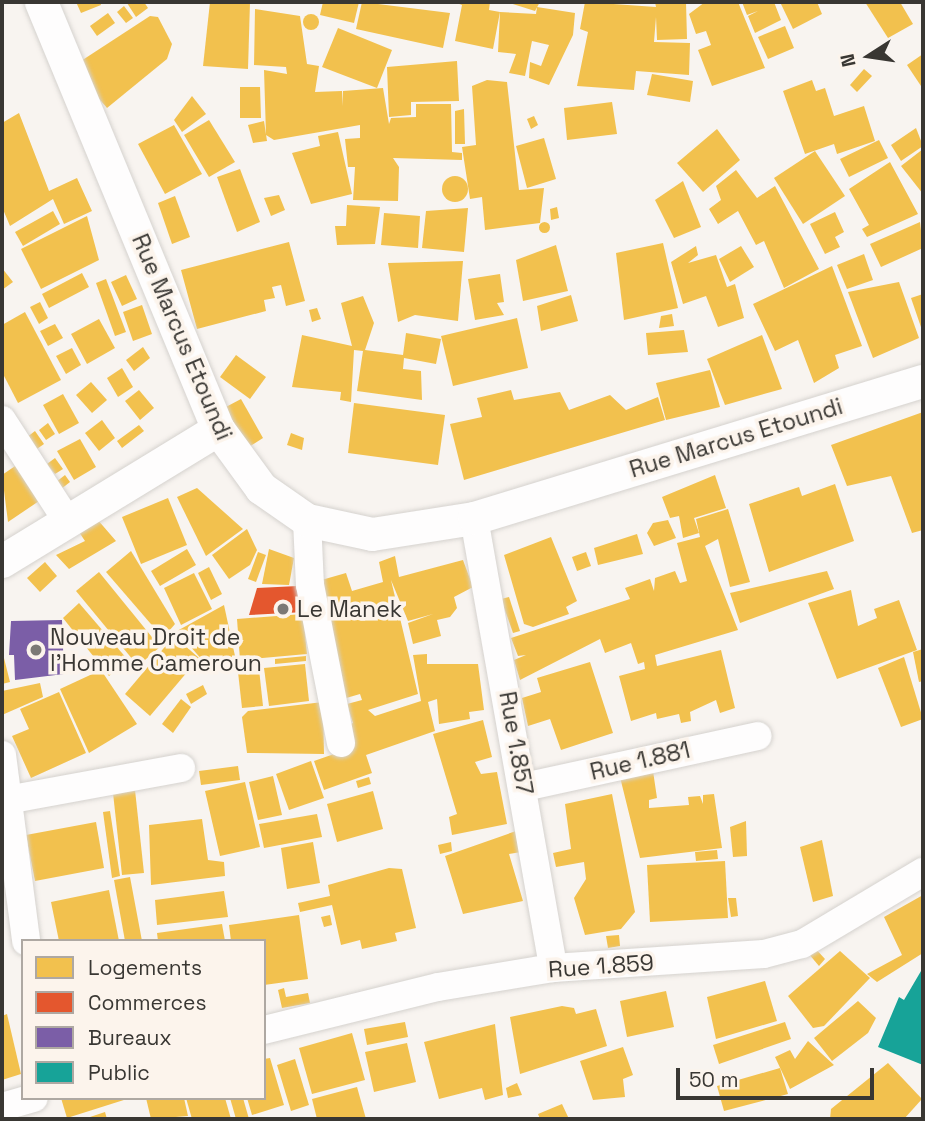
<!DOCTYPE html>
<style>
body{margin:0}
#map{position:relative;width:925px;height:1121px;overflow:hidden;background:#f8f4f0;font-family:"Space Grotesk",sans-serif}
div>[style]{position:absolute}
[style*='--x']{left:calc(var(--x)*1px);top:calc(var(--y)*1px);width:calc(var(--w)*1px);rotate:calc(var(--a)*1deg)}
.homes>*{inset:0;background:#f2c14e}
.round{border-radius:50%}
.shops>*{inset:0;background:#e4572e}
.offices>*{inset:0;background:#7b5ea7}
.public>*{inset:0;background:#17a398}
.roads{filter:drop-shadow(0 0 2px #d5d2ce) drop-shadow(0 0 2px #d5d2ce)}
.minor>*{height:28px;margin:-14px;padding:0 14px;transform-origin:14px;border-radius:14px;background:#fefdfd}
.tertiary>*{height:33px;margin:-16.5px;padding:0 16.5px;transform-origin:16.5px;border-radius:16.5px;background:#fefdfd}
.dots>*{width:19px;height:19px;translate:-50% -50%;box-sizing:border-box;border:4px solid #fcf4ec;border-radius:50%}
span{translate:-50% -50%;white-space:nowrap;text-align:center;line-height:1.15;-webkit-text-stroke:7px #fcf4ec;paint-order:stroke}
.street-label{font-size:23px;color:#393733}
.poi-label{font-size:23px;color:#393733}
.left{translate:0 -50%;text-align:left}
.frame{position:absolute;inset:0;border:4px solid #393733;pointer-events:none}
.legend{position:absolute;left:21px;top:939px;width:245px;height:161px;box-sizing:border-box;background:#fcf4ec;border:2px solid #aea8a2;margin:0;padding:9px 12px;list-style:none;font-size:21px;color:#393733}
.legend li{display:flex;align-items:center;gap:14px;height:35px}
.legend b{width:35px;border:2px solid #aea8a2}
.north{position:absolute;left:834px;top:21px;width:70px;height:70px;-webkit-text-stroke:5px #fcf4ec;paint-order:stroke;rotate:258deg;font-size:19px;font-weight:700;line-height:28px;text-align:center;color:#393733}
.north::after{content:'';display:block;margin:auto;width:24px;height:32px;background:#393733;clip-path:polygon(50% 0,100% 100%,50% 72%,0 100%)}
.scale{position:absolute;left:676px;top:1068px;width:198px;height:32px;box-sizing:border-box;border:4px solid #393733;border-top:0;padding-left:9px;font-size:21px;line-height:24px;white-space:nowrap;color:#393733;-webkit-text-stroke:5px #fcf4ec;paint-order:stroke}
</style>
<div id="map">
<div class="homes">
<i style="clip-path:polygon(76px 2px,100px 2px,101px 5px,81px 13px)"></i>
<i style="clip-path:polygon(144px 2px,148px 8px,136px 17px,127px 3px)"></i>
<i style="clip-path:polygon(210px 2px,250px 2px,248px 69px,203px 66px)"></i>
<i style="clip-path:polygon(323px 2px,359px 2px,354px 23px,320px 15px)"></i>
<i style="clip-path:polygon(362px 2px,450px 13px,443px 48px,356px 29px)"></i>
<i style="clip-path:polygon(490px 2px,489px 10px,500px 12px,493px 49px,455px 41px,462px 5px,454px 2px)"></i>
<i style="clip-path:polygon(506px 2px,540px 2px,535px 11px)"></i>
<i style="clip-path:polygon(585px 2px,656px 7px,655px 2px,686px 2px,687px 39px,657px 40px,656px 17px,654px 42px,690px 43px,689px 75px,636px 71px,634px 90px,577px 86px,588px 32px,580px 29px)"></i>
<i style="clip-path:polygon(738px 2px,765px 68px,712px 86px,698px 50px,711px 45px,706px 31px,696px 34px,689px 14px,705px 2px)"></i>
<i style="clip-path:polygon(742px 2px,774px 2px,781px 20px,755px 33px,748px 16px,758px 11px,747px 15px)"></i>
<i style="clip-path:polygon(780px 2px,817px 2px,822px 14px,793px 29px)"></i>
<i style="clip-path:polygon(865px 2px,900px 2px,913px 24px,888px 38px)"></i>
<i style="clip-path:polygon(124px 6px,133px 18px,126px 23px,117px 12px)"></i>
<i style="clip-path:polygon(537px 7px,575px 13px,573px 35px,549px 85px,529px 78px,530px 62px,541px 66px,549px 45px,532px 41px,525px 76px,509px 73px,516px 54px,498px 52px,500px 12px,536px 14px)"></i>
<i style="clip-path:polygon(255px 9px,300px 16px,307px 64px,319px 66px,315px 92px,342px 91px,343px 106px,343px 91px,383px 88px,389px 124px,391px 118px,416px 117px,416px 104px,451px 104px,452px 152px,462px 153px,462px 160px,393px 158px,399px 167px,398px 201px,353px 200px,355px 167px,348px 167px,345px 139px,360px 138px,360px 125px,274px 140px,266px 135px,264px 70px,287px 74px,286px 67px,254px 65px)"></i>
<i style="clip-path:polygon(108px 13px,115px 23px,97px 36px,90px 26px)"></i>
<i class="round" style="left:303px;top:14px;width:16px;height:16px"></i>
<i style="clip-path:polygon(150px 16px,158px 17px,172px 44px,167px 59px,107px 108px,89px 87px,81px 61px)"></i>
<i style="clip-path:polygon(785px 26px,794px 48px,768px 59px,758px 37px)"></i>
<i style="clip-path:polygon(338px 28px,392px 50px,377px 88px,322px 67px)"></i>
<i style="clip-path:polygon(923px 54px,923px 89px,907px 65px)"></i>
<i style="clip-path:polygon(457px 61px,459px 101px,411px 102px,411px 115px,389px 117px,387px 67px)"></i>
<i style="clip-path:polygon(864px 69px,872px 76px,857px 92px,850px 85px)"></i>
<i style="clip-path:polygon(652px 74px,693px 81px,690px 102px,647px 95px)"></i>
<i style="clip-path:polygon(487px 80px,507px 82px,519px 190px,544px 188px,540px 223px,485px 230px,482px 197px,470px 199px,462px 147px,476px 145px,472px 86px)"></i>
<i style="clip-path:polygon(812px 80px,816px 91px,825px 88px,834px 116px,864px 106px,875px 141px,837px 154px,834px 144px,805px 154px,783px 91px)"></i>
<i style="clip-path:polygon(240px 87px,260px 87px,261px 118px,240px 118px)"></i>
<i style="clip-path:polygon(192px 96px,206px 114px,182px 132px,174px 120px)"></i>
<i style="clip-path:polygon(612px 102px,617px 134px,567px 140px,564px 108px)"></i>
<i style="clip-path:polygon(464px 109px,465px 144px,455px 144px,455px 111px)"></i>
<i style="clip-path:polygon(19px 113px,49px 191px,77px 178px,92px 211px,64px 224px,53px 199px,10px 226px,2px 207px,2px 123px)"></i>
<i style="clip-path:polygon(534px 116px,538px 125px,531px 129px,527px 119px)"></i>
<i style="clip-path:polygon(209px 120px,235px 162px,209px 177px,184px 135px)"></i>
<i style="clip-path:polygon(264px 121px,267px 141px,253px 143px,248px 125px)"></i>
<i style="clip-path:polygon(174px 125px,202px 174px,165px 194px,138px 144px)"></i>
<i style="clip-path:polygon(916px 128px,923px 146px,901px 161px,891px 145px)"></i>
<i style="clip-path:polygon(717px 129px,740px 160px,703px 192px,677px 163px)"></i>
<i style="clip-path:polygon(338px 132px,352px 194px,311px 204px,292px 153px,320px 146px,318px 136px)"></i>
<i style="clip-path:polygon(544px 138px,556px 179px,527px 188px,516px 146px)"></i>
<i style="clip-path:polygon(879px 140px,888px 158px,849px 177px,840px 159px)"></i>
<i style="clip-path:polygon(923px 149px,923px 194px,901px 166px)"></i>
<i style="clip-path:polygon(815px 151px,845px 196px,803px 224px,774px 178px)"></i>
<i style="clip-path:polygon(890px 162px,918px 214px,867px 237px,862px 229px,869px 225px,849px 189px)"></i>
<i style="clip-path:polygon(240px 169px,260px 222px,237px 232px,217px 177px)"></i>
<i style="clip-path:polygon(736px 170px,757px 198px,775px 186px,819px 269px,784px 288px,764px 241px,756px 245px,738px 211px,718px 224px,709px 209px,721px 200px,716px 186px)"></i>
<i class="round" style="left:442px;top:176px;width:26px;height:26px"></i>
<i style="clip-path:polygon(683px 181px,701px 227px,674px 238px,655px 200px)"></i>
<i style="clip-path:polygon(279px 195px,285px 210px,271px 216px,264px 198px)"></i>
<i style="clip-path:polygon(175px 196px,190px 237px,172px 244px,158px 203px)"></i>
<i style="clip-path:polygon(347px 205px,380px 207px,375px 244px,337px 245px,335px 226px,346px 226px)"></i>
<i style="clip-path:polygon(557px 207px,559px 218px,551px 220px,550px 209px)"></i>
<i style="clip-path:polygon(468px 208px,464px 252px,422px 248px,426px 211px)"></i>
<i style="clip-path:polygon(53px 211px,60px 224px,23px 246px,15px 232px)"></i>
<i style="clip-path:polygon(835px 212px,844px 232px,835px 237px,840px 247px,825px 254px,810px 224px)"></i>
<i style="clip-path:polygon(384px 213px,420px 216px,418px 248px,381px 245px)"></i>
<i style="clip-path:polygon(87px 216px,99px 260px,41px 289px,21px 249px)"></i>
<i class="round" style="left:538.5px;top:221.5px;width:11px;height:11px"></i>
<i style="clip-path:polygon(920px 222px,923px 248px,881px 267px,870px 244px)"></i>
<i style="clip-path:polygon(289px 242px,305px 301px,286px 306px,281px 285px,272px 287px,275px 298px,264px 300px,266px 311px,197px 329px,181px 270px)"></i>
<i style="clip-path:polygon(663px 243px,678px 308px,624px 320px,616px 253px)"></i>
<i style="clip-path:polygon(556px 245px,568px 291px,523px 301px,516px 260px)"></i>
<i style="clip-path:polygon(696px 246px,698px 255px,688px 263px,716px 255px,727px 287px,735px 284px,744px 318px,718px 327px,706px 296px,683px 304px,671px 262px)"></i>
<i style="clip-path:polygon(741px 246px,754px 267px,730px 282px,719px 259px)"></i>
<i style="clip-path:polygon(864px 254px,873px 280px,847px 289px,837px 265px)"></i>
<i style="clip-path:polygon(463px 261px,458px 321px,415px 315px,398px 322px,388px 263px)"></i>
<i style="clip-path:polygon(832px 266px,862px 346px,835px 355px,839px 368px,814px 383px,798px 340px,775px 351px,753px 304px)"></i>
<i style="clip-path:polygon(2px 268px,13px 282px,2px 290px)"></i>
<i style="clip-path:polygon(82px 273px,89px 287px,49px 308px,42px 294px)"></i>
<i style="clip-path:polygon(500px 274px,504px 302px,497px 303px,504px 315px,475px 320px,468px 279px)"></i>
<i style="clip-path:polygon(126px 275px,137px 299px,122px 306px,111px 282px)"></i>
<i style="clip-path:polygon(106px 279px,126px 332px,115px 336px,96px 283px)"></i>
<i style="clip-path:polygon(899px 282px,919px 338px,873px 358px,848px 292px)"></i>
<i style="clip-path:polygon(923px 294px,923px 333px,911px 298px)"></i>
<i style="clip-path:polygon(571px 295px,578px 321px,541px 331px,537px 306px)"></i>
<i style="clip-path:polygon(363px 296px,374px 323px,365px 350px,403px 355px,406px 333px,441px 339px,436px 364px,404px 358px,403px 369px,421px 371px,422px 400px,357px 391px,363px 351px,354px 350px,351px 402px,340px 400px,341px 392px,292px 387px,302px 335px,352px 346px,341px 303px)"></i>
<i style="clip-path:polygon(40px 302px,48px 318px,39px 324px,30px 307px)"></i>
<i style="clip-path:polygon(142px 305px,152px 334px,133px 341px,123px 312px)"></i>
<i style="clip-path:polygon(317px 308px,321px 319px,312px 322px,309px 310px)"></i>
<i style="clip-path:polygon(25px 312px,61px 380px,18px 403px,2px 372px,2px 325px)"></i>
<i style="clip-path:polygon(672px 314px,674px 326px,659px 328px,661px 316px)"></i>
<i style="clip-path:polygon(517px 318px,528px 368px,453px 386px,441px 336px)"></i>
<i style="clip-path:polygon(99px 319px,115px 348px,87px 364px,71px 334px)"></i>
<i style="clip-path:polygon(55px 324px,63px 338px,48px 346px,40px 331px)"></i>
<i style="clip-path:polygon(684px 330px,688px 352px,648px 355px,646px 333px)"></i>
<i style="clip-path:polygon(762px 335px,782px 389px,725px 405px,707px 359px)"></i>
<i style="clip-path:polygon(143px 347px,150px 358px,134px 371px,126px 360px)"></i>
<i style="clip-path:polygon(72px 348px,81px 365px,66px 374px,56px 356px)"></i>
<i style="clip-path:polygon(236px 355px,266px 377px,250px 399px,220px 377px)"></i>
<i style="clip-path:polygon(122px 368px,133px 387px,118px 397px,107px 378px)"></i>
<i style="clip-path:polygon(710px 370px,720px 407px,666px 420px,656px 383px)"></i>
<i style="clip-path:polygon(91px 382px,107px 400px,92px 413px,76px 395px)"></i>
<i style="clip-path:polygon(139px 390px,154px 408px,140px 420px,125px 401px)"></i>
<i style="clip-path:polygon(511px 390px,514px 400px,560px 392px,569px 410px,610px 395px,626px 410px,658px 397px,665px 420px,464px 480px,450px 424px,482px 417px,477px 398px)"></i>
<i style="clip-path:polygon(63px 394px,79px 423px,59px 434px,43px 405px)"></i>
<i style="clip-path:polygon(241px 399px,263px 438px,247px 448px,224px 408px)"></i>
<i style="clip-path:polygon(354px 403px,445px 415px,438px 465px,348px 453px)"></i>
<i style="clip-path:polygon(923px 412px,923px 530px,912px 533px,891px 476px,847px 486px,831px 445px)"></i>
<i style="clip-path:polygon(102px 420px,115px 438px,99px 451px,85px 433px)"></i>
<i style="clip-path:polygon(48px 423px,55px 434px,46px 440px,39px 430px)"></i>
<i style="clip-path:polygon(139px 425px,144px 431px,122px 448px,117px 441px)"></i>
<i style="clip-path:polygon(35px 431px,44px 444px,31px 453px,22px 441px)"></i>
<i style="clip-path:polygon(291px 433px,304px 438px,302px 450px,287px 445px)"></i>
<i style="clip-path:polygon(80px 439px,96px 467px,74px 480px,57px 451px)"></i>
<i style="clip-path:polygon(55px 458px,63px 469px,55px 474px,47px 464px)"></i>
<i style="clip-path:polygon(21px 462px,45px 497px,8px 522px,2px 475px)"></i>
<i style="clip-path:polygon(65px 475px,70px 482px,56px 493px,51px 486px)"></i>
<i style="clip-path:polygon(715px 475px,726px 508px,694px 518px,699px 533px,683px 538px,679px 516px,670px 518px,662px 497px)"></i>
<i style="clip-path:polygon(835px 484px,854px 541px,769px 572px,749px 504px,799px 487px,802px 496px)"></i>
<i style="clip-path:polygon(197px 488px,243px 529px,206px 556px,177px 497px)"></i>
<i style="clip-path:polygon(168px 498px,187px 545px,141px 564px,122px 517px)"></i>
<i style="clip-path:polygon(728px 509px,750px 582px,730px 587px,718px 539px,705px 546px,738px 630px,655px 655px,657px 666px,721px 650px,735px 708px,720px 713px,716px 700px,690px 712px,691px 721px,681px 723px,679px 714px,657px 719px,656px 713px,631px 721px,619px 676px,645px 669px,644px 662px,638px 664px,631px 643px,605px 653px,600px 639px,520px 680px,514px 660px,526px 655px,518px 656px,511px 638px,630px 599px,625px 588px,650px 579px,654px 591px,655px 578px,675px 571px,680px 583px,687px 581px,677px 543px,700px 537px,696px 519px)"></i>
<i style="clip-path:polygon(97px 519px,116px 541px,69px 569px,56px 555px,85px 541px,79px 532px)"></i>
<i style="clip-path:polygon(668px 520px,676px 538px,654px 546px,647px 533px,653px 523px)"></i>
<i style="clip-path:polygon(247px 529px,257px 550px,250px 565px,229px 579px,212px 555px)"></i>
<i style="clip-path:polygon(637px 534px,643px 554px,598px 565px,594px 548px)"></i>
<i style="clip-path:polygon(551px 537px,577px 601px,566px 607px,569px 614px,533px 627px,524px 624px,504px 555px)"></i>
<i style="clip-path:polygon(187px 549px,196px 565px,160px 586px,151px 571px)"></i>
<i style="clip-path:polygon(269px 549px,294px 558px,289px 585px,262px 584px)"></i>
<i style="clip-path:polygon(131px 551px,175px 624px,163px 638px,106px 572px)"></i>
<i style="clip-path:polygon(258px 552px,266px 555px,256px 582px,248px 579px)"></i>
<i style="clip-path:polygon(586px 552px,591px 566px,577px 571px,572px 557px)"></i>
<i style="clip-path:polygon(395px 556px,399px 577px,463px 560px,473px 587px,454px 597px,457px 608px,450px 617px,437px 620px,441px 636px,413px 644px,408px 623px,433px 614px,408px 621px,391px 580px,418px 694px,368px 710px,375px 716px,421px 701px,413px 655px,427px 654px,427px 664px,478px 664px,484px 710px,469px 712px,470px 719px,439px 724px,437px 699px,428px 702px,435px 731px,366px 755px,372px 773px,324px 790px,314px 761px,354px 747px,345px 727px,353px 723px,347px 704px,362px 700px,360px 694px,336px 701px,323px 611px,331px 608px,329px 601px,323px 603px,318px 581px,346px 573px,352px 591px,383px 582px,379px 562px)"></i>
<i style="clip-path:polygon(45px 562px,57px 576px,40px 592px,27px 578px)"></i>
<i style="clip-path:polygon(209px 567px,222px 594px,211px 600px,198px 573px)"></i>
<i style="clip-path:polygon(827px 571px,834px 589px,740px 623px,730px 593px)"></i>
<i style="clip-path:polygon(99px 572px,160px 647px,138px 666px,76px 591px)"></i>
<i style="clip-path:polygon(194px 573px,212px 609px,181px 625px,164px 588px)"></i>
<i style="clip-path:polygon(851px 590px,858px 626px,877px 618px,874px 609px,899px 600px,917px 650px,837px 679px,808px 603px)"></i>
<i style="clip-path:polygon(509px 597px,520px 631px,513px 633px,501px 599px)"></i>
<i style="clip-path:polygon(79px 603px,128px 660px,109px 676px,63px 618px)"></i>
<i style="clip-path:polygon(224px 605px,235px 656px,209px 668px,177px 631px)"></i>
<i style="clip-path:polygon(303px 614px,307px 654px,240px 660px,237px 619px)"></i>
<i style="clip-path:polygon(174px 636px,199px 658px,150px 716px,125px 694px)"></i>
<i style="clip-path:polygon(923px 649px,923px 681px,919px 682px,913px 652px)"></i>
<i style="clip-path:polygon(2px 650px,10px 682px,2px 684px)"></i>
<i style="clip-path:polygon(306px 656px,306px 661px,275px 664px,275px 659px)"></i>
<i style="clip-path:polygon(904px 657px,923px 719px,901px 727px,878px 668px)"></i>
<i style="clip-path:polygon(258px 660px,263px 706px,242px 708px,237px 663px)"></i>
<i style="clip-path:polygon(590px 662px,613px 733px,561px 750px,550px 719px,528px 726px,522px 698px,541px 692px,537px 678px)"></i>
<i style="clip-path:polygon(305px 664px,309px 701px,269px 706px,264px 668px)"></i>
<i style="clip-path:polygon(101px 670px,137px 724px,89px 753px,60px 689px)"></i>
<i style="clip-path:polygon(40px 683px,43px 697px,2px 715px,2px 691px)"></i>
<i style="clip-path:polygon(203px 685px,207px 694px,191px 704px,186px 694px)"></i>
<i style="clip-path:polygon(59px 692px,86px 753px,31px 778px,12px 736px,29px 729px,20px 709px)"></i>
<i style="clip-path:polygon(181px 699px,191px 707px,173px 733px,162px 724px)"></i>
<i style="clip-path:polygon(323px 702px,324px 754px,247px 753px,242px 717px,248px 711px)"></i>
<i style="clip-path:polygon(483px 720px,492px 757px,475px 762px,481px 774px,497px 772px,507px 824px,452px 835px,449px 817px,457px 814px,433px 734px)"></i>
<i style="clip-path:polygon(311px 761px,324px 798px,289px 810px,276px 774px)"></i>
<i style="clip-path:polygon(238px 766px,240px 780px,201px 785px,199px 771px)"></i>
<i style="clip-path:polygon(653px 771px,657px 798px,649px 800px,649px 808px,689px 805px,688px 797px,700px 796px,703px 804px,703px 795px,714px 794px,722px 848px,640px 858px,620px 777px)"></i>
<i style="clip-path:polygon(273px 776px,282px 815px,258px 820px,249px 782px)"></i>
<i style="clip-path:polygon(369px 777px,371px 784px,358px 788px,356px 781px)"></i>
<i style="clip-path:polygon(245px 782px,260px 847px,220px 856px,205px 791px)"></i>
<i style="clip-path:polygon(135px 790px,144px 873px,122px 875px,113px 793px)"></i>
<i style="clip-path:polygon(373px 791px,383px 829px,337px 842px,327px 804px)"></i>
<i style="clip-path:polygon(612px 794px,635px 912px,621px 929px,585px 935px,574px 898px,586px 879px,584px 862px,556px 867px,553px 853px,571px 849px,565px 804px)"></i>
<i style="clip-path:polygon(110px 811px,120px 876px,112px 878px,103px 812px)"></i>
<i style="clip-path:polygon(317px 814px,322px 837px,264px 848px,259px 824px)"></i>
<i style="clip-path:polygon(202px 819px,208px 860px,224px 862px,225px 876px,151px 885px,149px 825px)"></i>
<i style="clip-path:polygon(746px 821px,747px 856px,733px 857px,730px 827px)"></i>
<i style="clip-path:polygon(96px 822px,104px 868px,35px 881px,26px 835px)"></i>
<i style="clip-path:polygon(519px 830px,521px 852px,509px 854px,523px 901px,463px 914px,445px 856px)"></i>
<i style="clip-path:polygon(822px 840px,833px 896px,813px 902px,800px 847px)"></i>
<i style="clip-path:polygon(313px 842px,320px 883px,287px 889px,281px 848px)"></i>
<i style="clip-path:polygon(451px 842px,452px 851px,440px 854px,438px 845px)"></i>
<i style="clip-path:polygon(717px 850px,718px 859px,696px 861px,695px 852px)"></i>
<i style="clip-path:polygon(725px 861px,728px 918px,650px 922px,647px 865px)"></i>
<i style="clip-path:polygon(389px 868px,402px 869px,416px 928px,395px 933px,397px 941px,362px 949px,360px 940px,341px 945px,332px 905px,300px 912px,298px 903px,330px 896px,328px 885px)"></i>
<i style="clip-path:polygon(130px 877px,142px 941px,125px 941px,114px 880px)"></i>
<i style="clip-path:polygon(109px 890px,119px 941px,59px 941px,51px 902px)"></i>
<i style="clip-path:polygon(224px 891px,228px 917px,157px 925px,155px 900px)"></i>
<i style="clip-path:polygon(923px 895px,923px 953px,877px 982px,867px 974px,902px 955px,884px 917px)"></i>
<i style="clip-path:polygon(728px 898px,736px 898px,738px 916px,731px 917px)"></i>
<i style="clip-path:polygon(299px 915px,308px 979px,264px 985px,264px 941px,231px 941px,229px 925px)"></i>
<i style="clip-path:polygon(330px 915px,332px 925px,324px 927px,321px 917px)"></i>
<i style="clip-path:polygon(222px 924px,225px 941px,158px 941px,157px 933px)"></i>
<i style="clip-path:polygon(619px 935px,620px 946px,608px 948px,606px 936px)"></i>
<i style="clip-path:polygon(814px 947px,825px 959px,819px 966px,808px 953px)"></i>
<i style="clip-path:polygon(840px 951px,870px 978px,824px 1026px,813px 1028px,788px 996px)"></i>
<i style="clip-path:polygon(765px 981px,777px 1021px,716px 1039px,707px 997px)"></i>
<i style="clip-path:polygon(284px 988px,286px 997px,308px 993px,310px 1003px,282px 1008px,278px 990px)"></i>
<i style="clip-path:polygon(666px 991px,674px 1027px,627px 1037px,620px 1001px)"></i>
<i style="clip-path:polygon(858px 1001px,876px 1018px,868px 1033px,832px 1061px,814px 1038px)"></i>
<i style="clip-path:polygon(562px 1006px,574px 1008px,576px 1014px,596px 1009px,607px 1046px,520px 1074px,510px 1017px)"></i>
<i style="clip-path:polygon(7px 1014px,21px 1074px,2px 1080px,2px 1016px)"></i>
<i style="clip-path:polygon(405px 1022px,408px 1037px,367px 1045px,364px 1029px)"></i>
<i style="clip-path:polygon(785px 1022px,791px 1039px,719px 1064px,713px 1045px)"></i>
<i style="clip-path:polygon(495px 1024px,503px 1095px,485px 1100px,482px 1088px,439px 1099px,424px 1042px)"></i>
<i style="clip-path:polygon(352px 1033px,365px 1080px,312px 1094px,299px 1048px)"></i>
<i style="clip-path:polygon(808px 1041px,834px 1065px,790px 1089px,775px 1057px,790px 1050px,795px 1059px)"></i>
<i style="clip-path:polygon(407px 1043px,416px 1082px,374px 1092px,365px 1052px)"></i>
<i style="clip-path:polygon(623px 1047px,633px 1075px,623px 1079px,625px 1097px,593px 1100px,580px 1061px)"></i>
<i style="clip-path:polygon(270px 1058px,284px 1105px,252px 1115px,247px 1098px,264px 1098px,264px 1059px)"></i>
<i style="clip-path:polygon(295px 1059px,309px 1105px,291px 1111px,277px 1065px)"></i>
<i style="clip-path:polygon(888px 1063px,922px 1099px,904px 1119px,830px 1119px,831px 1109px)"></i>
<i style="clip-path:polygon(780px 1068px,788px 1094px,724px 1111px,717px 1086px)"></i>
<i style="clip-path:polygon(517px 1083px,522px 1095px,508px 1098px,506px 1088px)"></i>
<i style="clip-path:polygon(357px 1087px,366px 1119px,317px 1119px,312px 1099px)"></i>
<i style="clip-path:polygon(61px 1098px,127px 1098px,127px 1099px,67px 1118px)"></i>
<i style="clip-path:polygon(146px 1098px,184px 1098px,188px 1116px,151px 1119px)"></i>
<i style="clip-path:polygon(186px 1098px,225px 1098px,231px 1119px,192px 1119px)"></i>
<i style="clip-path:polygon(230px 1098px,243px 1098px,249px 1119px,236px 1119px)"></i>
<i style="clip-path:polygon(562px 1104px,569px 1119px,540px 1119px,538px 1114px)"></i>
<i style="clip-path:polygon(105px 1112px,107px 1119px,84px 1119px)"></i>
</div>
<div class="shops">
<i style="clip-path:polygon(298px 586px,305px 612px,249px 615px,257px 588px)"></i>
</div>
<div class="offices">
<i style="clip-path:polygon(62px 620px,64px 674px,15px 680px,14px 655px,9px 655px,11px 621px)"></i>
</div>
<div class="public">
<i style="clip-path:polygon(921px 971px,923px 972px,923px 1065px,878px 1047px,899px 997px,904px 1000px)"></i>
</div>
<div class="roads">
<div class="minor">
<i style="--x:2;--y:420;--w:121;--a:57.1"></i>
<i style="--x:474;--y:518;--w:457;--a:80"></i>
<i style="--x:307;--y:520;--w:65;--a:87.4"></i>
<i style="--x:310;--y:585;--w:161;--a:78.9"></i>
<i style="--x:2;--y:755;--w:188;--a:82.6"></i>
<i style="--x:524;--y:787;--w:239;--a:-12.3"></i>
<i style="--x:7;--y:800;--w:177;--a:-10.4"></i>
<i style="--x:264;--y:1030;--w:179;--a:-13.9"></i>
<i style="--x:438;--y:987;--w:117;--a:-9.4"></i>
<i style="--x:553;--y:968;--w:211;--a:-3.8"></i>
<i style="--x:764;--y:954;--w:39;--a:-15"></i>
<i style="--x:802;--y:944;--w:141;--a:-30.8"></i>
<i style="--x:2;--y:1107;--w:33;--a:-16"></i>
</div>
<div class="tertiary">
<i style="--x:41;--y:2;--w:462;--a:67.5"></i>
<i style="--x:218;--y:429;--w:73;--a:53.9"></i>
<i style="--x:261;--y:488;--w:56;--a:34.8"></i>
<i style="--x:307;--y:520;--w:66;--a:12.2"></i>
<i style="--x:372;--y:534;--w:103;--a:-8.9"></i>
<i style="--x:474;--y:518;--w:469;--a:-17"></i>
<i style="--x:2;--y:561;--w:253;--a:-31.4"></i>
</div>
</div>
<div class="dots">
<i style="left:283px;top:609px;background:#7c7975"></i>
<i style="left:36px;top:650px;background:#7c7975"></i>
</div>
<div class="street-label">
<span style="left:182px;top:337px;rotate:67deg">Rue Marcus Etoundi</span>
<span style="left:736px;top:438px;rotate:-17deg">Rue Marcus Etoundi</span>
<span style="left:516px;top:743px;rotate:80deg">Rue 1.857</span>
<span style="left:640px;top:761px;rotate:-13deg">Rue 1.881</span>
<span style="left:601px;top:966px;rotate:-4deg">Rue 1.859</span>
</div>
<div class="poi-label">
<span class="left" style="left:297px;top:609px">Le Manek</span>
<span class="left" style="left:50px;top:650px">Nouveau Droit de<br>l'Homme Cameroun</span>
</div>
<div class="frame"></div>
<ul class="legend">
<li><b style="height:19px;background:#f2c14e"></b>Logements</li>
<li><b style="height:19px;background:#e4572e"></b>Commerces</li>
<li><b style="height:19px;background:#7b5ea7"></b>Bureaux</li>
<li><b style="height:19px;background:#17a398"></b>Public</li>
</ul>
<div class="north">N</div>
<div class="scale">50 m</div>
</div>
